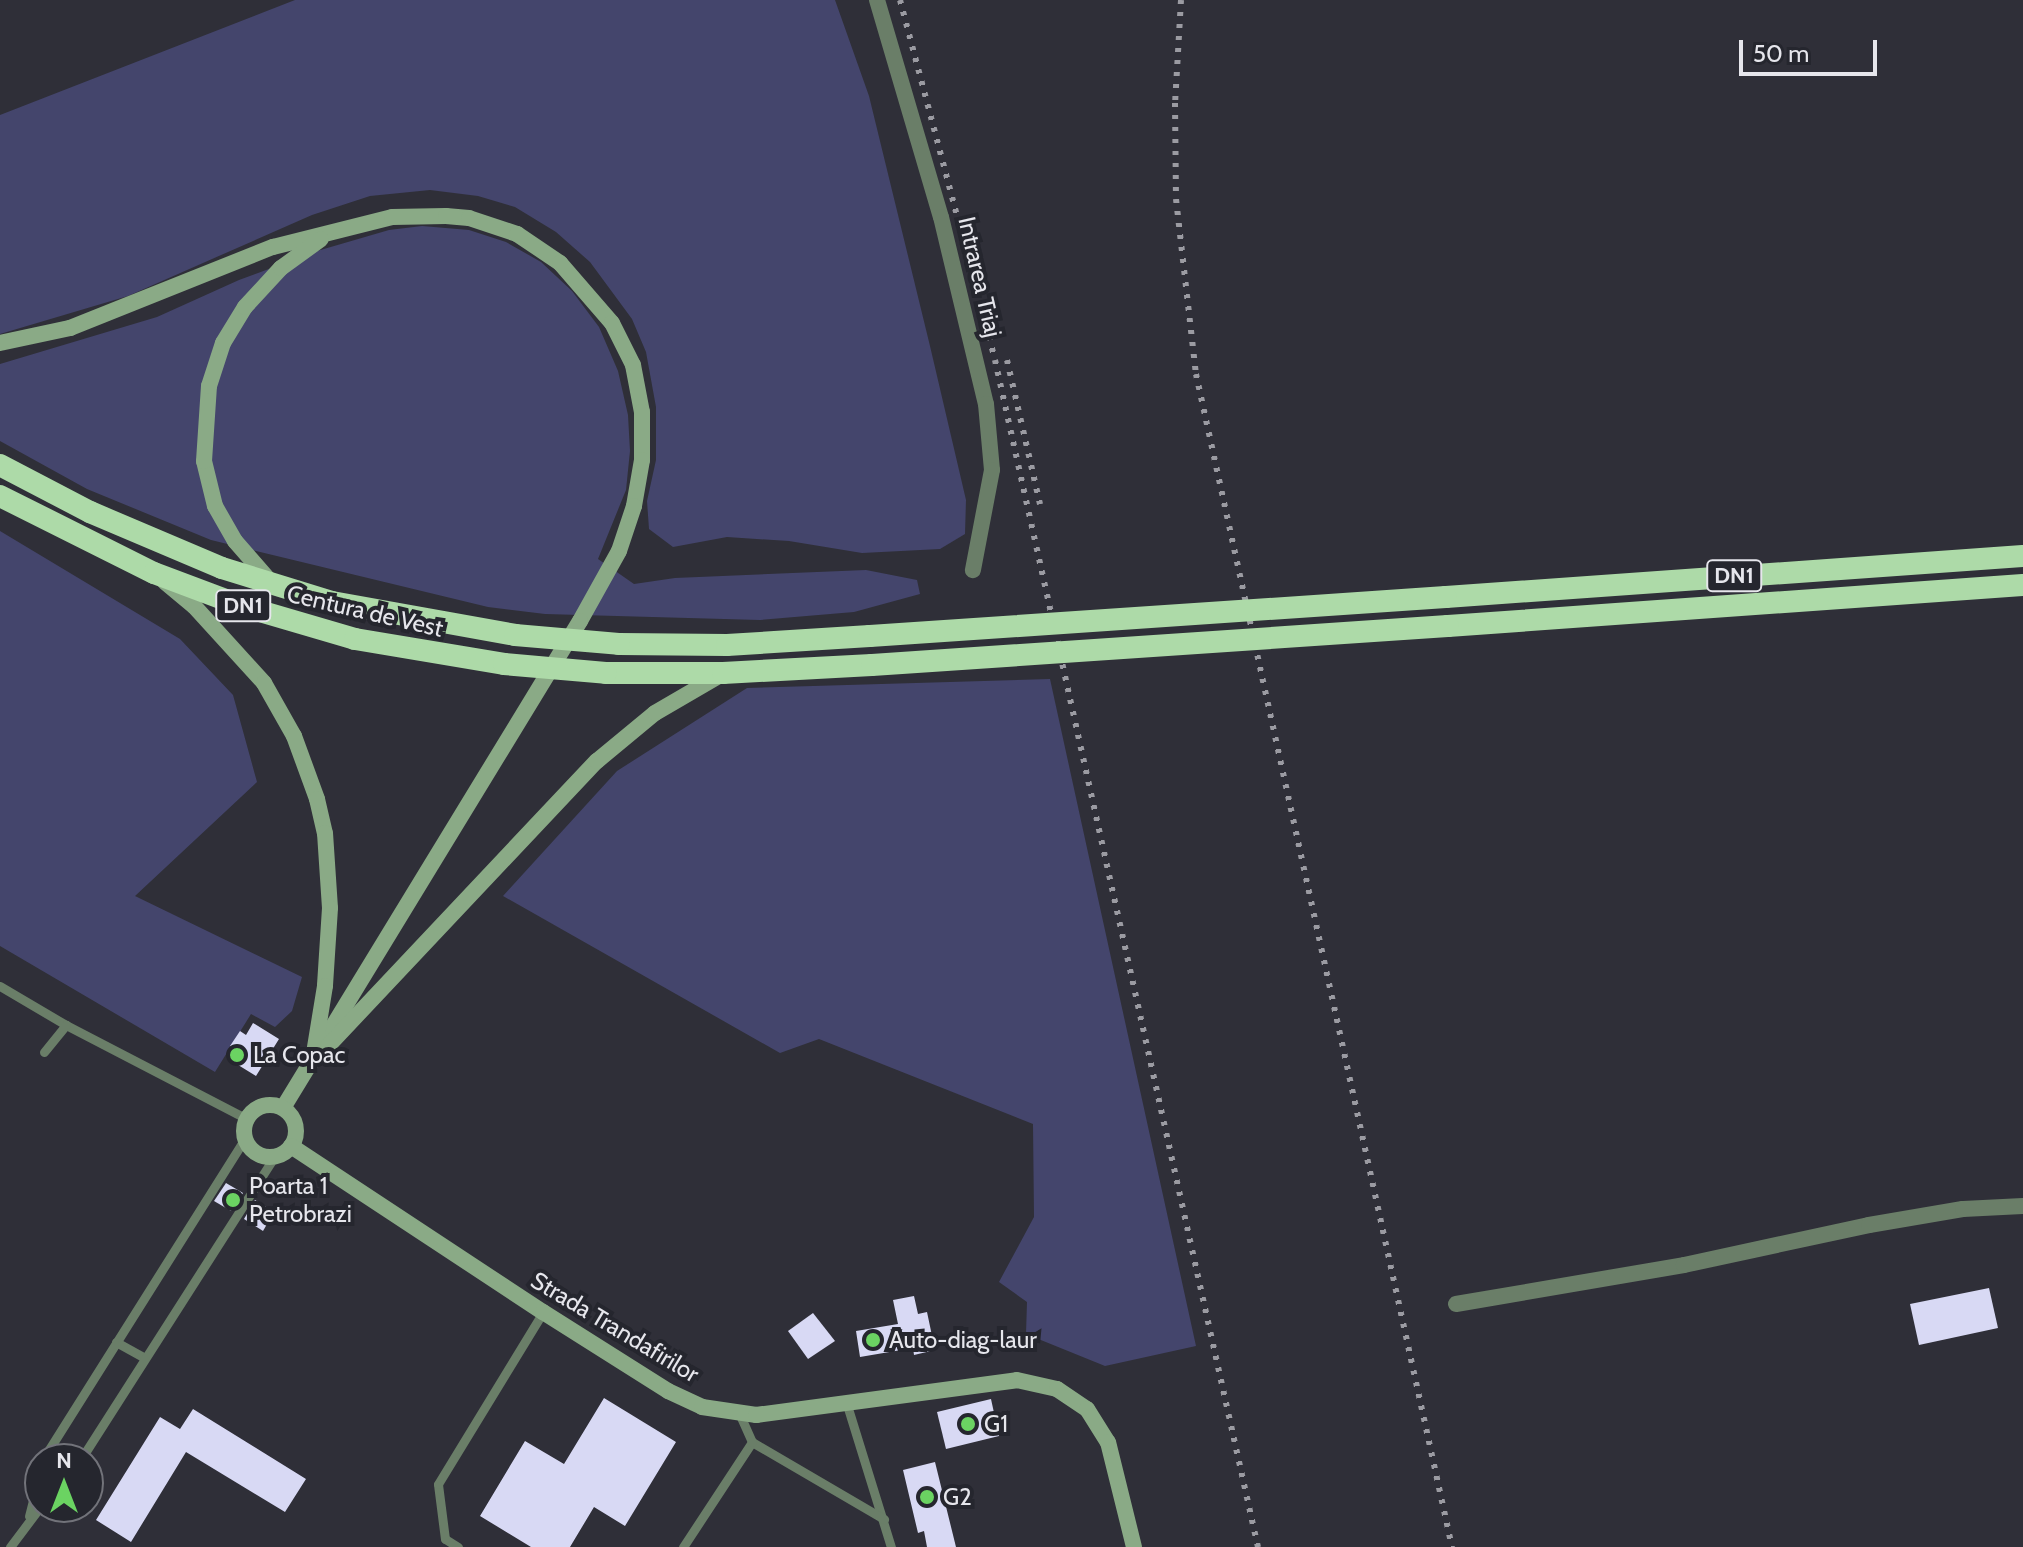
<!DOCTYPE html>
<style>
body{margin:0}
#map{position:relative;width:2023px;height:1547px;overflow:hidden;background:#2f2f38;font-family:Cabin,sans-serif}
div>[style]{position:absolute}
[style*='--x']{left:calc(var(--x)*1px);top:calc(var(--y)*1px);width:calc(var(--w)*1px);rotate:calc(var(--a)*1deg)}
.green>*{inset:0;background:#44456c}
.building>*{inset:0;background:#d8d9f4}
.service>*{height:9px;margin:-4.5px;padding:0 4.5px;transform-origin:4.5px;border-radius:4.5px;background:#6a7e68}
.minor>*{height:16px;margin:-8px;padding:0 8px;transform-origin:8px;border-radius:8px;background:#6a7e68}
.secondary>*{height:16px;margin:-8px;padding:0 8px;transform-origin:8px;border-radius:8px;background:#8aaa86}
.secondary>.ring{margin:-8px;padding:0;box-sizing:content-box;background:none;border:16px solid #8aaa86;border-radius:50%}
.trunk>*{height:22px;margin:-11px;padding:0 11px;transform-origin:11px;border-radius:11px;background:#addaa8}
.rail>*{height:6px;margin-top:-3px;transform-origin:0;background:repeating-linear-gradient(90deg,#9b9ba2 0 4px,transparent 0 12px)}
.trunk-bridge>*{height:22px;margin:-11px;padding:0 11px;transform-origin:11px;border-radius:11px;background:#addaa8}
.dots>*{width:22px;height:22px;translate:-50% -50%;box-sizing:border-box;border:4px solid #25262e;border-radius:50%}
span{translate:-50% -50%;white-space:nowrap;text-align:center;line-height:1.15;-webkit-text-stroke:8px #25262e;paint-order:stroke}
.shield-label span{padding:2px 6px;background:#25262e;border:2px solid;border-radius:6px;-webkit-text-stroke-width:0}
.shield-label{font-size:22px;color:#e6e6ec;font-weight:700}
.street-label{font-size:24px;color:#e6e6ec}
.poi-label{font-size:24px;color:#e6e6ec}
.left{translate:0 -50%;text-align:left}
.north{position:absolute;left:24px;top:1443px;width:80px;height:80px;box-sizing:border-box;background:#25262e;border:2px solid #72737a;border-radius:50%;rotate:0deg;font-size:22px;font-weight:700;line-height:32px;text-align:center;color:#e6e6ec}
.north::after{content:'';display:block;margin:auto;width:28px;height:36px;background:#6bd362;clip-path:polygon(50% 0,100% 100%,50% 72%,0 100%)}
.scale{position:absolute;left:1739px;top:40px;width:138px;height:36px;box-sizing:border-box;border:4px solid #e6e6ec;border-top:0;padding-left:10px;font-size:24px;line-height:28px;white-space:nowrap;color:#e6e6ec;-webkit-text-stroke:6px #25262e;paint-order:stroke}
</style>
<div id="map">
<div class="green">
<i style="clip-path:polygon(295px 0,835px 0,869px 96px,930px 346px,966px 500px,965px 534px,940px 549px,862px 553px,789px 541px,727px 537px,673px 547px,649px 529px,647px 501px,656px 460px,656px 407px,646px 352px,632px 319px,590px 262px,556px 232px,515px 207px,478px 196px,430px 190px,370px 196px,312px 215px,128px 296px,0 334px,0 115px)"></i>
<i style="clip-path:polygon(422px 226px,469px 230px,506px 242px,541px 262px,572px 291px,599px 327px,618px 371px,628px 415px,630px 451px,626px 490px,598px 559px,634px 584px,675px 578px,866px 570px,917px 580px,920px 594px,854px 612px,760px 620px,545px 614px,488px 607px,211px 540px,87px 489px,0 441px,0 364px,157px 317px,239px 280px,317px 251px,389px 230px)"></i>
<i style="clip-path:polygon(0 531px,180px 639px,233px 695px,257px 782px,135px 896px,302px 977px,292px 1011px,275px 1027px,251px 1014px,215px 1072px,0 946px)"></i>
<i style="clip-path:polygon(1050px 679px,1196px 1346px,1105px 1366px,1026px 1334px,1027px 1302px,999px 1282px,1034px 1217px,1033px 1124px,819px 1039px,780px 1053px,503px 896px,617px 771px,747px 688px)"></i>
</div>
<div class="building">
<i style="clip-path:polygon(253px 1023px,279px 1039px,256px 1076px,230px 1060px,236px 1050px,230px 1046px,240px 1031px,246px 1035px)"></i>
<i style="clip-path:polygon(226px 1183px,243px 1193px,231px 1211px,214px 1201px)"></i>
<i style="clip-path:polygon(255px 1200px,274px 1212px,263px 1231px,244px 1219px)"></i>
<i style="clip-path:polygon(1989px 1288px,1998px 1328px,1919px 1345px,1910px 1304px)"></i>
<i style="clip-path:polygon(914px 1296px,918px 1314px,927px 1312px,935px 1350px,914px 1355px,913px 1348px,860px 1357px,856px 1331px,898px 1324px,893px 1300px)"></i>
<i style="clip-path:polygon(813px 1313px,835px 1341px,808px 1359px,788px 1331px)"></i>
<i style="clip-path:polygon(604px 1398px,676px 1442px,625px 1526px,594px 1507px,570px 1547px,531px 1547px,480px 1516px,525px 1441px,564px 1464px)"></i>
<i style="clip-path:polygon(991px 1399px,999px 1436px,946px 1449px,937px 1412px)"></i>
<i style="clip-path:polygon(193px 1409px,306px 1479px,285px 1512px,186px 1452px,131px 1542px,96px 1520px,160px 1417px,180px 1429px)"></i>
<i style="clip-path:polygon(935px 1462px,956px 1547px,927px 1547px,924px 1531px,918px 1533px,903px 1470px)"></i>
</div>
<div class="service">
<i style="--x:0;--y:986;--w:77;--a:30.6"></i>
<i style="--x:66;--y:1025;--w:204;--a:27.4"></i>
<i style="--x:44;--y:1052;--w:35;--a:-51"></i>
<i style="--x:116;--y:1342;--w:31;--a:29"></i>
<i style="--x:847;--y:1405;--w:149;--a:72.8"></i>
<i style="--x:752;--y:1442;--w:153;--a:30.3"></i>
<i style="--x:43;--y:1459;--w:379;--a:-57.8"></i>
<i style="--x:81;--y:1459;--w:360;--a:-57.4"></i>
<i style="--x:29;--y:1516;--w:44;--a:-75.7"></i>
<i style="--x:10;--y:1547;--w:50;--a:-53.1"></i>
<i style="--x:458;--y:1547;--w:15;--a:-148"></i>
<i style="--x:445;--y:1539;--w:55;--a:-97.3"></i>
<i style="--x:438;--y:1484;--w:202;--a:-58.6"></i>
<i style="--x:683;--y:1547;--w:126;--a:-56.7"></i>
<i style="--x:752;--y:1442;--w:30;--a:-114"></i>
</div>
<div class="minor">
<i style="--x:877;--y:0;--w:226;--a:73.6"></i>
<i style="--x:941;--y:217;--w:192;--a:76.5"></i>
<i style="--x:986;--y:404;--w:66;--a:84.8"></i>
<i style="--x:992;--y:470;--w:102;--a:100.8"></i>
<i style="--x:1456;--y:1304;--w:231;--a:-9.7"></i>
<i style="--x:1684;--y:1265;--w:189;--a:-12.2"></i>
<i style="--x:1869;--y:1225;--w:95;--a:-9.7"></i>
<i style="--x:1963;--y:1209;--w:60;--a:-2.9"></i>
</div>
<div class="secondary">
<i style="--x:0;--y:343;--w:72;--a:-12.1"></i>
<i style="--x:70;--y:328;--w:219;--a:-21.8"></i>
<i style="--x:273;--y:247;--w:123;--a:-14.1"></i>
<i style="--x:392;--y:217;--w:54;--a:-1.1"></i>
<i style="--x:446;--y:216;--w:23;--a:5"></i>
<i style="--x:469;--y:218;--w:51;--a:18.4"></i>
<i style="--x:517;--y:234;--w:52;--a:34"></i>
<i style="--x:560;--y:263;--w:79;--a:49.1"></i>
<i style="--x:612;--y:323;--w:47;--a:63.4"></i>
<i style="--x:633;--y:365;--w:48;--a:79.2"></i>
<i style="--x:642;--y:412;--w:48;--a:90"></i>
<i style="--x:642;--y:460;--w:47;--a:99.9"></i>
<i style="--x:634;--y:506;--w:47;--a:108.4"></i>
<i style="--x:619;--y:551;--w:80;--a:119.1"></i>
<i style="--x:580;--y:621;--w:570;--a:121.38"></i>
<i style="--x:270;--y:581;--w:53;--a:-131.2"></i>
<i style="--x:235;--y:541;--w:40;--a:-119.7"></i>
<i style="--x:215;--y:506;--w:46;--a:-103.7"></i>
<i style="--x:204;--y:461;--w:75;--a:-86.2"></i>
<i style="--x:209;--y:386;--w:45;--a:-72"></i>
<i style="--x:223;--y:343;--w:42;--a:-58.6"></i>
<i style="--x:245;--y:307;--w:53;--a:-47.3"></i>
<i style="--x:281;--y:268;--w:49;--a:-35.9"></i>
<i style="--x:165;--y:582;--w:38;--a:40"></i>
<i style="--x:194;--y:606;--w:104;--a:47.7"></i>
<i style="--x:264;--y:683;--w:61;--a:60.5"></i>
<i style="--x:294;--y:736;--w:67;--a:69.9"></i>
<i style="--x:317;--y:799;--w:35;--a:77"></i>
<i style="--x:325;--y:833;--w:75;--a:86.2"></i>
<i style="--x:330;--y:908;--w:78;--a:93.7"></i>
<i style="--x:325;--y:986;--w:62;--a:99.3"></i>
<i style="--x:328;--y:1046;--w:392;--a:-46.7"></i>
<i style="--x:597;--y:761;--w:75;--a:-39.6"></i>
<i style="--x:655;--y:713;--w:78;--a:-30.2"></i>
<i class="ring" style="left:244px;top:1105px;width:36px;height:36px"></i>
<i style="--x:291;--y:1146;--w:302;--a:33.4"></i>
<i style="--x:543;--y:1312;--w:148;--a:32.3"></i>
<i style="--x:668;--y:1391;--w:38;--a:25"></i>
<i style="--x:702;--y:1407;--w:55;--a:8.4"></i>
<i style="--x:756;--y:1415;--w:263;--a:-7.6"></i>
<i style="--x:1017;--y:1380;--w:41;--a:12.7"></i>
<i style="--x:1057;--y:1389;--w:36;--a:34"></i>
<i style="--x:1087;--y:1409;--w:39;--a:58"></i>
<i style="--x:1108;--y:1442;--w:108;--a:76.1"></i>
</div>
<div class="trunk">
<i style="--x:0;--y:465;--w:102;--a:27.6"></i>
<i style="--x:90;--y:512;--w:143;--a:23"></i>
<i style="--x:222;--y:568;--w:115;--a:17.2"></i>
<i style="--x:332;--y:602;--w:186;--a:10.2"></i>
<i style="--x:0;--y:496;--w:172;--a:26.6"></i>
<i style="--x:154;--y:573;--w:91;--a:20.6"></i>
<i style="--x:239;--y:605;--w:121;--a:16.3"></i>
<i style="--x:355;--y:639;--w:151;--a:9.5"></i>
<i style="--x:1446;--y:597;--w:578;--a:-4.06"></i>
<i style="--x:1448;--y:626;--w:576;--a:-4.08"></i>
<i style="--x:619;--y:644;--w:108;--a:0.5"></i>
<i style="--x:727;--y:645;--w:143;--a:-3.6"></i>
<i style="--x:606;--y:673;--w:117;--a:0"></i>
<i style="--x:723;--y:673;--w:149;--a:-3.1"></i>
</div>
<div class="rail">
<i style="--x:900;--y:0;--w:372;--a:75.2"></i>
<i style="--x:995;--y:360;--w:1216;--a:77.51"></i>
<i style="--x:1181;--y:0;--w:103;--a:93.3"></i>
<i style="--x:1175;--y:103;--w:96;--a:89.4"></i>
<i style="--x:1176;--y:199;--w:176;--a:83.5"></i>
<i style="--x:1196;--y:374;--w:1201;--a:77.69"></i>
<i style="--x:1007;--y:360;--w:148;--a:77.1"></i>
</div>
<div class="trunk-bridge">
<i style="--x:515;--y:635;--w:104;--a:4.9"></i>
<i style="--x:870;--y:636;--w:577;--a:-3.87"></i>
<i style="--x:504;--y:664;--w:102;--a:5"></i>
<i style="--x:872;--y:665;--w:577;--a:-3.87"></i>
</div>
<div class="dots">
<i style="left:237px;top:1055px;background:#6bd362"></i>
<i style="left:233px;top:1200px;background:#6bd362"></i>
<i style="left:873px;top:1340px;background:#6bd362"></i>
<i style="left:968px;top:1424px;background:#6bd362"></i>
<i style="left:927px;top:1497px;background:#6bd362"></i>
</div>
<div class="shield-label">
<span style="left:1734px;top:576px">DN1</span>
<span style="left:243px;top:606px">DN1</span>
</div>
<div class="street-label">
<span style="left:980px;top:277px;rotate:77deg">Intrarea Triaj</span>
<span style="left:365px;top:611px;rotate:13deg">Centura de Vest</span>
<span style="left:615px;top:1327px;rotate:31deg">Strada Trandafirilor</span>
</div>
<div class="poi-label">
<span class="left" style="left:253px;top:1055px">La Copac</span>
<span class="left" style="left:249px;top:1200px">Poarta 1<br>Petrobrazi</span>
<span class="left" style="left:889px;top:1340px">Auto-diag-laur</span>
<span class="left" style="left:984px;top:1424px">G1</span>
<span class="left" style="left:943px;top:1497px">G2</span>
</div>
<div class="north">N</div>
<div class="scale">50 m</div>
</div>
